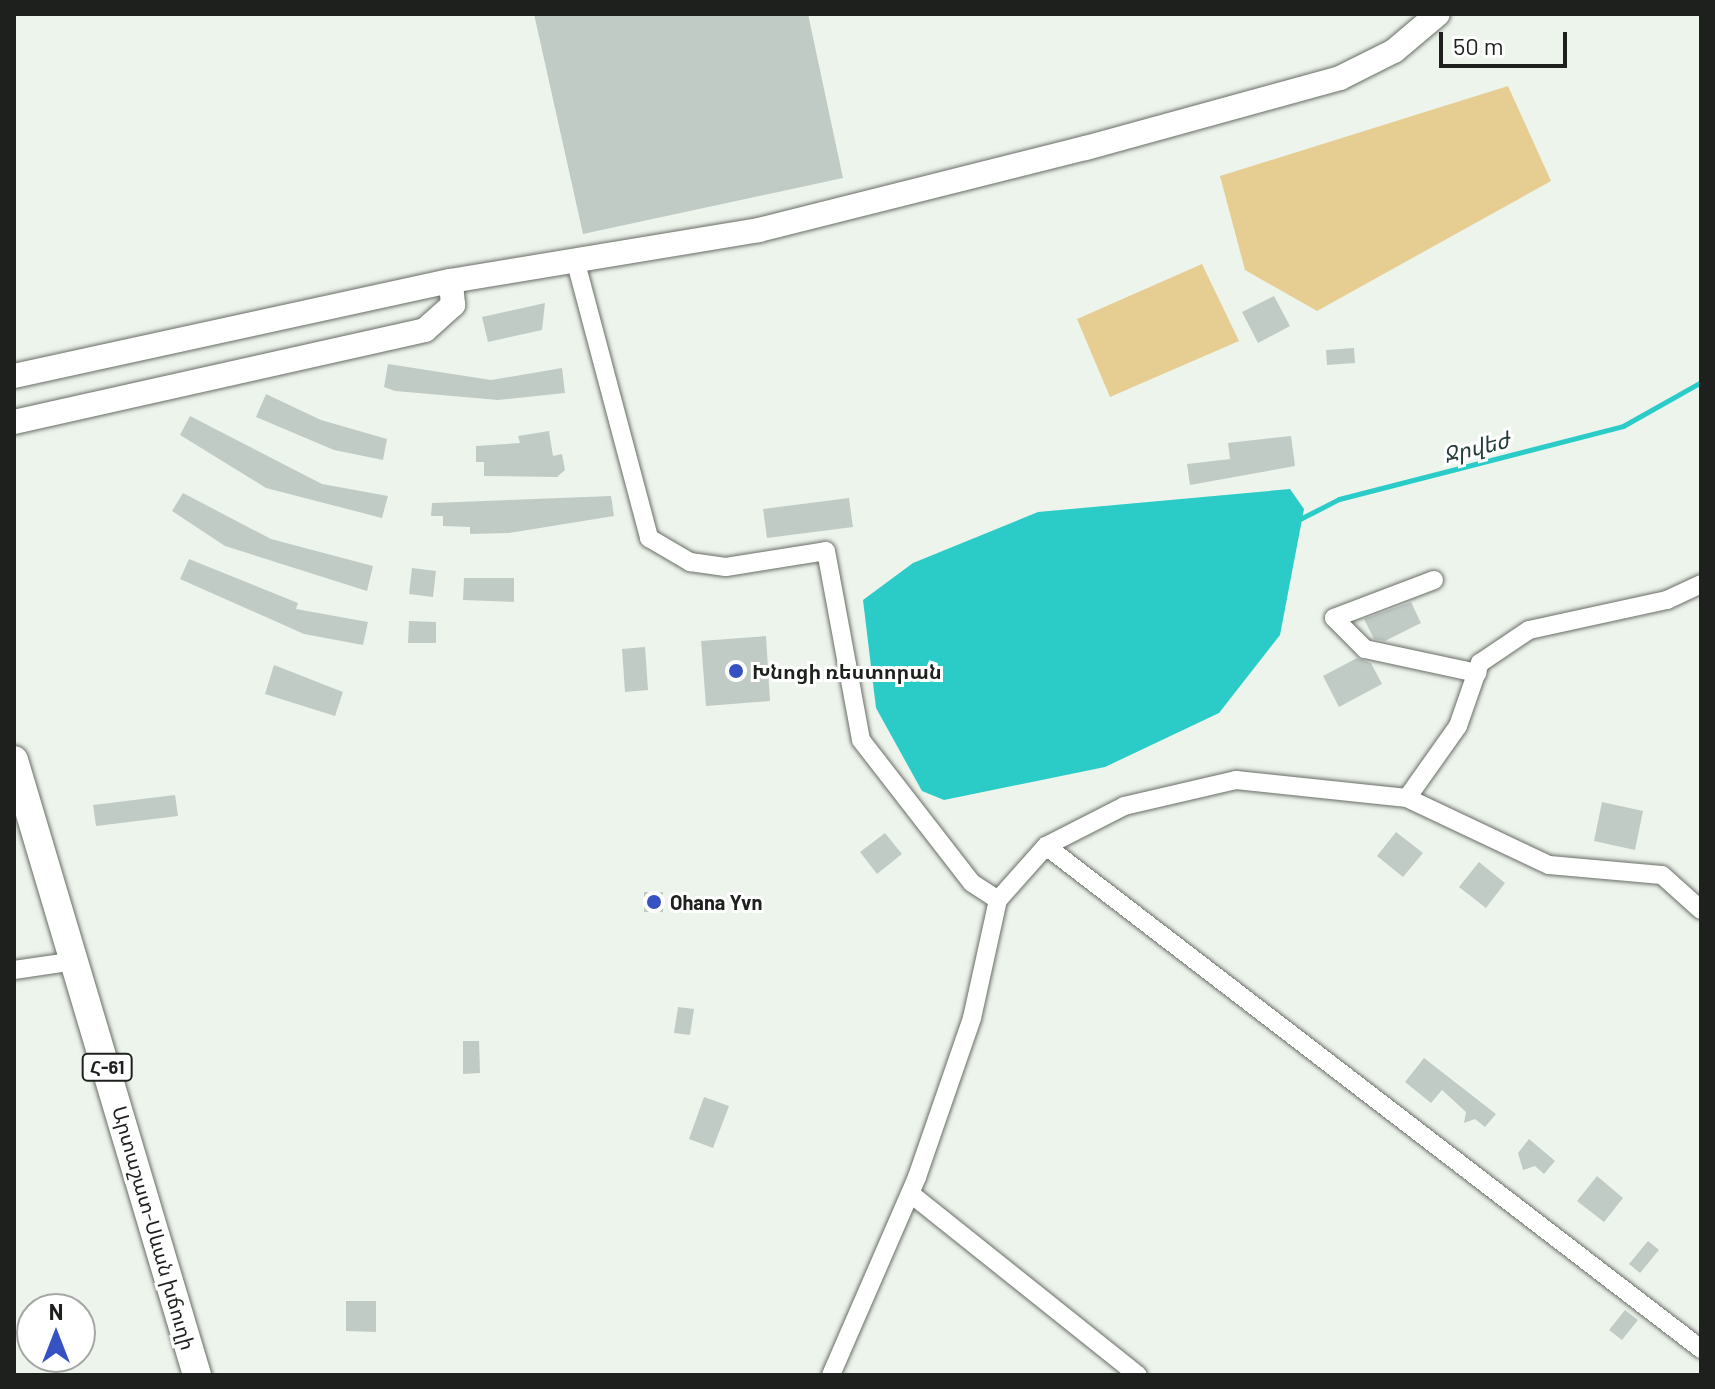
<!DOCTYPE html>
<meta charset="utf-8">
<style>
body{margin:0}
#map{position:relative;width:1715px;height:1389px;overflow:hidden;background:#edf4ec;font-family:Barlow,"Noto Sans Armenian",sans-serif}
div>[style]{position:absolute}
[style*='--x']{left:calc(var(--x)*1px);top:calc(var(--y)*1px);width:calc(var(--w)*1px);rotate:calc(var(--a)*1deg)}
.green>*{inset:0;background:#e6ce92}
.water>*{inset:0;background:#2bccc7}
.stream>*{height:5px;margin:-2.5px;padding:0 2.5px;transform-origin:2.5px;border-radius:2.5px;background:#2bccc7}
.building>*{inset:0;background:#c1cbc6}
.roads{filter:drop-shadow(0 0 2px #686e66) drop-shadow(0 0 2px #686e66)}
.street>*{height:18px;margin:-9px;padding:0 9px;transform-origin:9px;border-radius:9px;background:#fff}
.secondary>*{height:24px;margin:-12px;padding:0 12px;transform-origin:12px;border-radius:12px;background:#fff}
.primary>*{height:28px;margin:-14px;padding:0 14px;transform-origin:14px;border-radius:14px;background:#fff}
.dots>*{width:22px;height:22px;translate:-50% -50%;box-sizing:border-box;border:4px solid #fff;border-radius:50%}
span{translate:-50% -50%;white-space:nowrap;text-align:center;line-height:1.15;-webkit-text-stroke:6px #fff;paint-order:stroke}
.shield-label span{padding:2px 6px;background:#fff;border:2px solid;border-radius:6px;-webkit-text-stroke-width:0}
.shield-label{font-size:18px;color:#1d201d;font-weight:700}
.poi-label{font-size:20px;color:#1d201d;font-weight:700}
.left{translate:0 -50%;text-align:left}
.street-label{font-size:20px;color:#1d201d}
.water-label{font-size:22px;color:#233c3a;font-style:italic}
.frame{position:absolute;inset:0;border:16px solid #1d201d;pointer-events:none}
.north{position:absolute;left:16px;top:1293px;width:80px;height:80px;box-sizing:border-box;background:#fff;border:2px solid #a5a6a5;border-radius:50%;rotate:0deg;font-size:22px;font-weight:700;line-height:32px;text-align:center;color:#1d201d}
.north::after{content:'';display:block;margin:auto;width:28px;height:36px;background:#3551c2;clip-path:polygon(50% 0,100% 100%,50% 72%,0 100%)}
.scale{position:absolute;left:1439px;top:32px;width:128px;height:36px;box-sizing:border-box;border:4px solid #1d201d;border-top:0;padding-left:10px;font-size:24px;line-height:28px;white-space:nowrap;color:#1d201d;-webkit-text-stroke:6px #fff;paint-order:stroke}
</style>
<div id="map">
<div class="green">
<i style="clip-path:polygon(1508px 86px,1551px 181px,1317px 311px,1245px 270px,1220px 176px)"></i>
<i style="clip-path:polygon(1202px 264px,1239px 341px,1110px 397px,1077px 319px)"></i>
</div>
<div class="water">
<i style="clip-path:polygon(1290px 489px,1304px 509px,1280px 635px,1219px 713px,1105px 767px,944px 800px,922px 791px,876px 708px,863px 600px,913px 563px,1038px 512px)"></i>
</div>
<div class="stream">
<i style="--x:1296;--y:521;--w:48;--a:-27.1"></i>
<i style="--x:1339;--y:499;--w:293;--a:-14.4"></i>
<i style="--x:1623;--y:426;--w:90;--a:-29.4"></i>
</div>
<div class="building">
<i style="clip-path:polygon(534px 14px,808px 14px,843px 178px,583px 234px)"></i>
<i style="clip-path:polygon(1274px 296px,1290px 326px,1258px 343px,1242px 312px)"></i>
<i style="clip-path:polygon(545px 303px,542px 330px,488px 342px,482px 317px)"></i>
<i style="clip-path:polygon(1354px 348px,1355px 363px,1327px 365px,1326px 350px)"></i>
<i style="clip-path:polygon(388px 364px,491px 380px,562px 368px,565px 393px,498px 400px,395px 391px,384px 387px)"></i>
<i style="clip-path:polygon(266px 394px,321px 420px,387px 439px,383px 460px,334px 450px,256px 417px)"></i>
<i style="clip-path:polygon(190px 416px,322px 484px,388px 496px,382px 518px,266px 488px,180px 435px)"></i>
<i style="clip-path:polygon(549px 431px,553px 456px,562px 454px,565px 470px,557px 477px,484px 476px,484px 462px,476px 462px,476px 446px,520px 443px,518px 436px)"></i>
<i style="clip-path:polygon(1291px 436px,1295px 466px,1190px 485px,1187px 464px,1230px 459px,1228px 443px)"></i>
<i style="clip-path:polygon(183px 493px,271px 539px,373px 566px,367px 591px,225px 546px,172px 511px)"></i>
<i style="clip-path:polygon(611px 496px,614px 516px,509px 533px,470px 534px,470px 527px,443px 526px,443px 516px,431px 516px,432px 503px)"></i>
<i style="clip-path:polygon(849px 498px,853px 527px,767px 538px,763px 509px)"></i>
<i style="clip-path:polygon(189px 559px,298px 603px,296px 609px,368px 622px,363px 645px,304px 634px,180px 579px)"></i>
<i style="clip-path:polygon(412px 568px,436px 571px,433px 597px,409px 594px)"></i>
<i style="clip-path:polygon(464px 578px,514px 578px,514px 602px,463px 600px)"></i>
<i style="clip-path:polygon(1411px 602px,1421px 623px,1385px 641px,1374px 639px,1364px 619px)"></i>
<i style="clip-path:polygon(409px 621px,436px 622px,436px 643px,408px 643px)"></i>
<i style="clip-path:polygon(766px 636px,770px 701px,706px 706px,701px 641px)"></i>
<i style="clip-path:polygon(645px 647px,648px 690px,625px 692px,622px 649px)"></i>
<i style="clip-path:polygon(1357px 658px,1371px 663px,1382px 684px,1339px 707px,1323px 676px)"></i>
<i style="clip-path:polygon(274px 665px,343px 692px,335px 716px,265px 694px)"></i>
<i style="clip-path:polygon(175px 795px,178px 816px,96px 826px,93px 805px)"></i>
<i style="clip-path:polygon(1602px 802px,1643px 811px,1635px 850px,1594px 841px)"></i>
<i style="clip-path:polygon(1396px 832px,1423px 853px,1403px 877px,1377px 856px)"></i>
<i style="clip-path:polygon(885px 833px,902px 854px,877px 874px,860px 852px)"></i>
<i style="clip-path:polygon(1479px 862px,1505px 883px,1486px 908px,1459px 887px)"></i>
<i style="clip-path:polygon(644px 892px,663px 892px,663px 912px,644px 912px)"></i>
<i style="clip-path:polygon(678px 1007px,694px 1009px,690px 1035px,674px 1033px)"></i>
<i style="clip-path:polygon(463px 1041px,479px 1041px,480px 1073px,463px 1074px)"></i>
<i style="clip-path:polygon(1424px 1058px,1496px 1114px,1485px 1127px,1475px 1119px,1464px 1123px,1466px 1112px,1442px 1090px,1431px 1103px,1405px 1082px)"></i>
<i style="clip-path:polygon(704px 1097px,729px 1106px,713px 1148px,689px 1139px)"></i>
<i style="clip-path:polygon(1529px 1139px,1555px 1161px,1544px 1174px,1535px 1166px,1523px 1170px,1518px 1153px)"></i>
<i style="clip-path:polygon(1597px 1176px,1623px 1198px,1604px 1222px,1577px 1201px)"></i>
<i style="clip-path:polygon(1648px 1241px,1659px 1250px,1640px 1273px,1629px 1264px)"></i>
<i style="clip-path:polygon(346px 1301px,376px 1301px,376px 1332px,346px 1331px)"></i>
<i style="clip-path:polygon(1625px 1310px,1638px 1320px,1622px 1340px,1609px 1330px)"></i>
</div>
<div class="roads">
<div class="street">
<i style="--x:576;--y:263;--w:285;--a:75.1"></i>
<i style="--x:649;--y:538;--w:48;--a:30.3"></i>
<i style="--x:690;--y:562;--w:36;--a:8"></i>
<i style="--x:726;--y:567;--w:101;--a:-9.1"></i>
<i style="--x:826;--y:551;--w:192;--a:79.5"></i>
<i style="--x:861;--y:740;--w:181;--a:52.2"></i>
<i style="--x:972;--y:883;--w:31;--a:33"></i>
<i style="--x:1434;--y:580;--w:107;--a:159.2"></i>
<i style="--x:1334;--y:618;--w:44;--a:45"></i>
<i style="--x:1365;--y:649;--w:115;--a:12.1"></i>
<i style="--x:1407;--y:798;--w:88;--a:-54.7"></i>
<i style="--x:1458;--y:726;--w:67;--a:-70.8"></i>
<i style="--x:1480;--y:663;--w:59;--a:-34"></i>
<i style="--x:1529;--y:630;--w:141;--a:-12.3"></i>
<i style="--x:1667;--y:600;--w:38;--a:-25"></i>
<i style="--x:1046;--y:846;--w:826;--a:37.52"></i>
<i style="--x:14;--y:970;--w:63;--a:-8.3"></i>
<i style="--x:911;--y:1194;--w:290;--a:38.6"></i>
<i style="--x:831;--y:1375;--w:216;--a:-66.5"></i>
<i style="--x:917;--y:1177;--w:168;--a:-70.9"></i>
<i style="--x:972;--y:1018;--w:121;--a:-77.6"></i>
<i style="--x:998;--y:900;--w:72;--a:-48.4"></i>
<i style="--x:1046;--y:846;--w:88;--a:-27.1"></i>
<i style="--x:1124;--y:806;--w:115;--a:-13.1"></i>
<i style="--x:1236;--y:780;--w:172;--a:6"></i>
<i style="--x:1407;--y:798;--w:157;--a:25.3"></i>
<i style="--x:1549;--y:865;--w:113;--a:5.1"></i>
<i style="--x:1662;--y:875;--w:52;--a:41.9"></i>
</div>
<div class="secondary">
<i style="--x:14;--y:376;--w:447;--a:-12.3"></i>
<i style="--x:451;--y:281;--w:312;--a:-9.4"></i>
<i style="--x:759;--y:230;--w:337;--a:-14.1"></i>
<i style="--x:1086;--y:148;--w:263;--a:-15.4"></i>
<i style="--x:1340;--y:78;--w:60;--a:-26.6"></i>
<i style="--x:1394;--y:51;--w:57;--a:-40.1"></i>
<i style="--x:14;--y:422;--w:421;--a:-12.6"></i>
<i style="--x:425;--y:330;--w:38;--a:-42"></i>
<i style="--x:453;--y:305;--w:24;--a:-95"></i>
</div>
<div class="primary">
<i style="--x:14;--y:760;--w:642;--a:73.43"></i>
</div>
</div>
<div class="dots">
<i style="left:736px;top:671px;background:#3551c2"></i>
<i style="left:654px;top:902px;background:#3551c2"></i>
</div>
<div class="shield-label">
<span style="left:107px;top:1067px">Հ-61</span>
</div>
<div class="poi-label">
<span class="left" style="left:752px;top:671px">Խնոցի ռեստորան</span>
<span class="left" style="left:670px;top:902px">Ohana Yvn</span>
</div>
<div class="street-label">
<span style="left:154px;top:1228px;rotate:74deg">Արտաշատ-Սևան խճուղի</span>
</div>
<div class="water-label">
<span style="left:1476px;top:447px;rotate:-14deg">Ջրվեժ</span>
</div>
<div class="frame"></div>
<div class="north">N</div>
<div class="scale">50 m</div>
</div>
